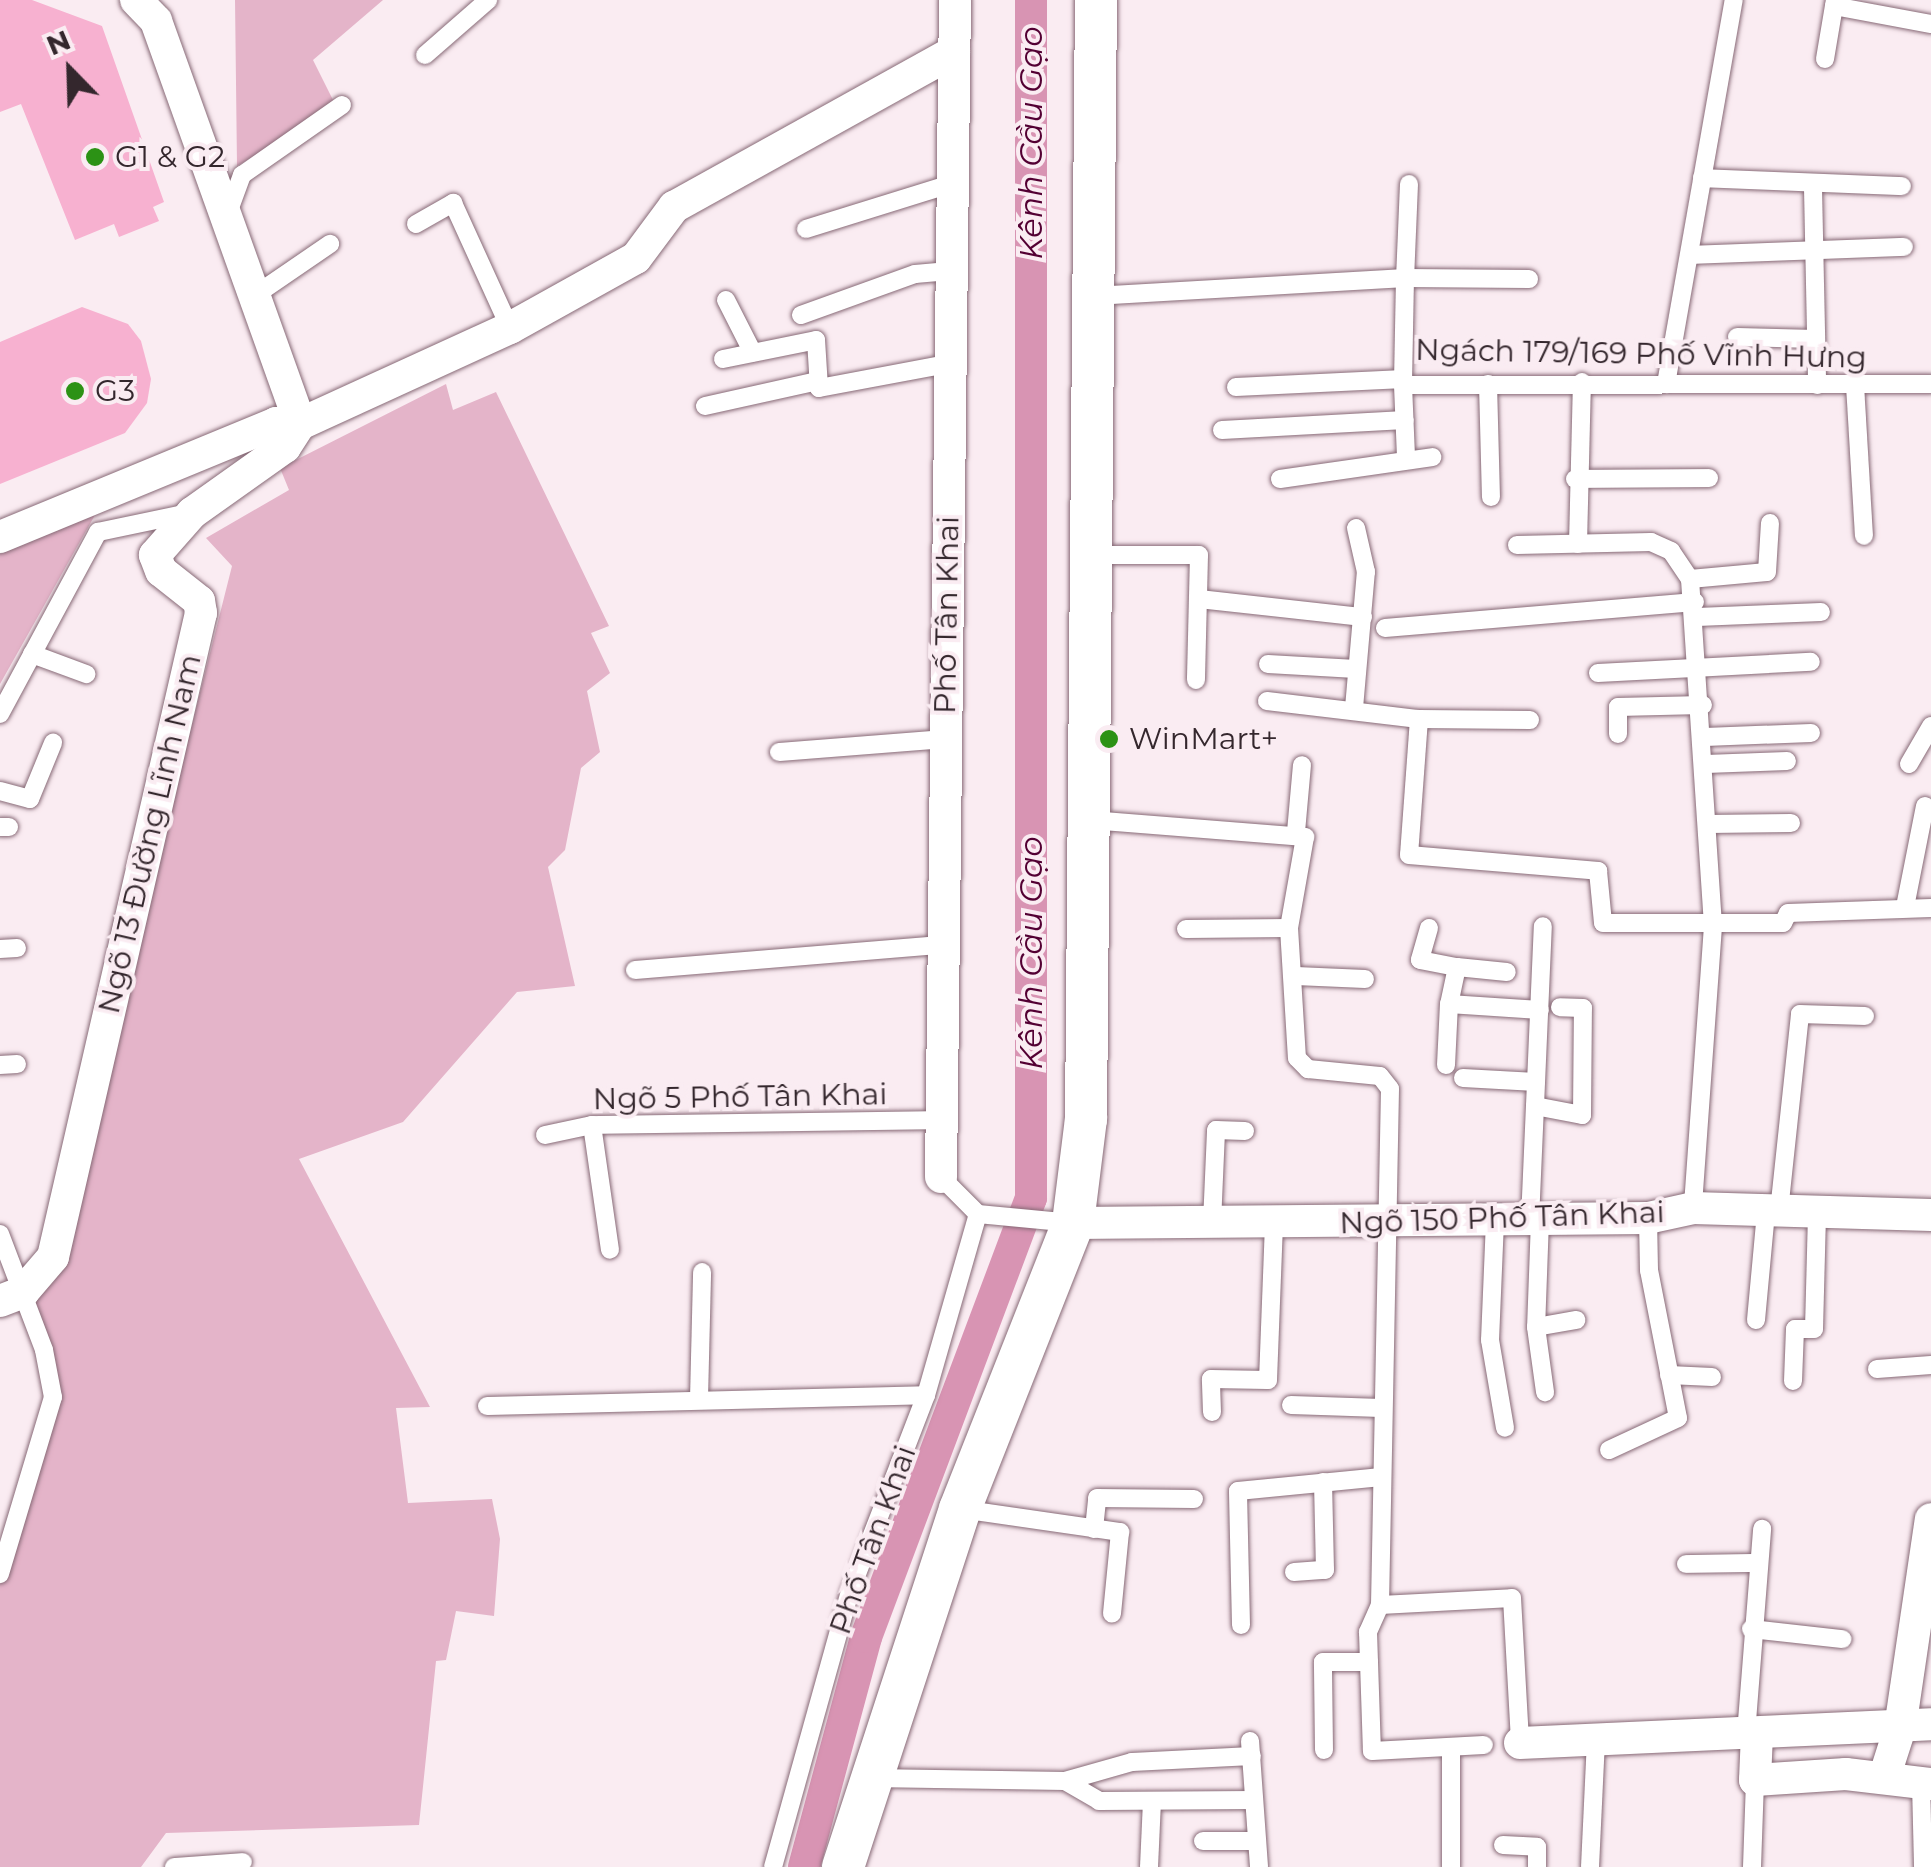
<!DOCTYPE html>
<meta charset="utf-8">
<style>
body{margin:0}
#map{position:relative;width:1931px;height:1867px;overflow:hidden;background:#faecf2;font-family:Montserrat,sans-serif}
div>[style]{position:absolute}
[style*='--x']{left:calc(var(--x)*1px);top:calc(var(--y)*1px);width:calc(var(--w)*1px);rotate:calc(var(--a)*1deg)}
.green>*{inset:0;background:#e4b4c9}
.canal>*{height:32px;margin:-16px;padding:0 16px;transform-origin:16px;border-radius:16px;background:#d894b3}
.building>*{inset:0;background:#f7b1d0}
.roads{filter:drop-shadow(0 0 2px #876976) drop-shadow(0 0 2px #876976)}
.service>*{height:18px;margin:-9px;padding:0 9px;transform-origin:9px;border-radius:9px;background:#fff}
.minor>*{height:32px;margin:-16px;padding:0 16px;transform-origin:16px;border-radius:16px;background:#fff}
.tertiary>*{height:42px;margin:-21px;padding:0 21px;transform-origin:21px;border-radius:21px;background:#fff}
.dots>*{width:28px;height:28px;translate:-50% -50%;box-sizing:border-box;border:5px solid #faecf2;border-radius:50%}
span{translate:-50% -50%;white-space:nowrap;text-align:center;line-height:1.15;-webkit-text-stroke:8px #faecf2;paint-order:stroke}
.poi-label{font-size:30px;color:#34272d}
.left{translate:0 -50%;text-align:left}
.street-label{font-size:30px;color:#34272d}
.water-label{font-size:32px;color:#530033;font-style:italic}
.north{position:absolute;left:20px;top:20px;width:100px;height:100px;-webkit-text-stroke:8px #faecf2;paint-order:stroke;rotate:337deg;font-size:28px;font-weight:700;line-height:40px;text-align:center;color:#34272d}
.north::after{content:'';display:block;margin:auto;width:35px;height:45px;background:#34272d;clip-path:polygon(50% 0,100% 100%,50% 72%,0 100%)}
</style>
<div id="map">
<div class="green">
<i style="clip-path:polygon(235px 0,383px 0,313px 60px,337px 108px,237px 166px)"></i>
<i style="clip-path:polygon(446px 384px,453px 410px,496px 392px,609px 626px,591px 633px,610px 673px,587px 691px,600px 752px,581px 768px,565px 850px,548px 867px,575px 986px,517px 992px,403px 1122px,299px 1159px,430px 1407px,396px 1408px,408px 1503px,492px 1499px,500px 1539px,494px 1616px,456px 1611px,446px 1660px,436px 1661px,419px 1825px,166px 1833px,141px 1867px,0 1867px,0 1578px,59px 1394px,30px 1292px,57px 1259px,232px 566px,206px 538px,289px 490px,280px 468px)"></i>
<i style="clip-path:polygon(95px 515px,0 684px,0 554px)"></i>
</div>
<div class="canal">
<i style="--x:804;--y:1867;--w:238;--a:-74.9"></i>
<i style="--x:866;--y:1637;--w:469;--a:-69.4"></i>
<i style="--x:1031;--y:1198;--w:1198;--a:-90"></i>
</div>
<div class="building">
<i style="clip-path:polygon(0 0,32px 0,102px 26px,164px 202px,153px 207px,159px 221px,119px 237px,114px 224px,75px 240px,21px 104px,0 112px)"></i>
<i style="clip-path:polygon(82px 307px,128px 324px,141px 341px,151px 379px,147px 403px,125px 433px,0 484px,0 342px)"></i>
</div>
<div class="roads">
<div class="service">
<i style="--x:1834;--y:6;--w:99;--a:10.5"></i>
<i style="--x:425;--y:55;--w:84;--a:-41.1"></i>
<i style="--x:1825;--y:59;--w:60;--a:-80.4"></i>
<i style="--x:1702;--y:178;--w:200;--a:2.3"></i>
<i style="--x:1409;--y:184;--w:94;--a:92.4"></i>
<i style="--x:1405;--y:278;--w:124;--a:0.5"></i>
<i style="--x:1813;--y:188;--w:197;--a:88.8"></i>
<i style="--x:227;--y:216;--w:44;--a:-69.9"></i>
<i style="--x:242;--y:175;--w:122;--a:-35"></i>
<i style="--x:416;--y:224;--w:43;--a:-29.6"></i>
<i style="--x:453;--y:203;--w:137;--a:65.5"></i>
<i style="--x:806;--y:229;--w:155;--a:-17.3"></i>
<i style="--x:1691;--y:255;--w:213;--a:-2.2"></i>
<i style="--x:1094;--y:296;--w:312;--a:-3.3"></i>
<i style="--x:1405;--y:278;--w:107;--a:91.1"></i>
<i style="--x:1403;--y:385;--w:528;--a:-0.11"></i>
<i style="--x:251;--y:298;--w:96;--a:-34.4"></i>
<i style="--x:726;--y:300;--w:59;--a:63"></i>
<i style="--x:801;--y:315;--w:121;--a:-19.8"></i>
<i style="--x:915;--y:274;--w:37;--a:-5"></i>
<i style="--x:1737;--y:337;--w:79;--a:1.5"></i>
<i style="--x:723;--y:359;--w:95;--a:-11.5"></i>
<i style="--x:816;--y:340;--w:48;--a:86.4"></i>
<i style="--x:819;--y:388;--w:135;--a:-10.6"></i>
<i style="--x:1488;--y:384;--w:113;--a:88.5"></i>
<i style="--x:1666;--y:384;--w:390;--a:-80"></i>
<i style="--x:1403;--y:385;--w:73;--a:87.6"></i>
<i style="--x:1855;--y:385;--w:151;--a:86.6"></i>
<i style="--x:1236;--y:387;--w:168;--a:-2.7"></i>
<i style="--x:705;--y:406;--w:116;--a:-12.5"></i>
<i style="--x:1222;--y:430;--w:183;--a:-3.1"></i>
<i style="--x:1280;--y:479;--w:154;--a:-8.2"></i>
<i style="--x:1575;--y:479;--w:134;--a:-0.4"></i>
<i style="--x:1578;--y:544;--w:162;--a:-88.6"></i>
<i style="--x:1517;--y:545;--w:134;--a:-1.3"></i>
<i style="--x:1651;--y:542;--w:22;--a:24"></i>
<i style="--x:1671;--y:551;--w:34;--a:56"></i>
<i style="--x:1690;--y:579;--w:348;--a:86.2"></i>
<i style="--x:1713;--y:926;--w:283;--a:94.1"></i>
<i style="--x:1093;--y:555;--w:106;--a:0"></i>
<i style="--x:1199;--y:555;--w:125;--a:91.4"></i>
<i style="--x:1690;--y:579;--w:77;--a:-5.2"></i>
<i style="--x:1767;--y:572;--w:49;--a:-86.5"></i>
<i style="--x:1199;--y:599;--w:165;--a:6.3"></i>
<i style="--x:1697;--y:617;--w:124;--a:-2.3"></i>
<i style="--x:1385;--y:628;--w:311;--a:-4.8"></i>
<i style="--x:32;--y:654;--w:58;--a:20.3"></i>
<i style="--x:1268;--y:664;--w:88;--a:3.3"></i>
<i style="--x:1598;--y:673;--w:213;--a:-3"></i>
<i style="--x:1267;--y:701;--w:153;--a:6.8"></i>
<i style="--x:1419;--y:719;--w:111;--a:0.5"></i>
<i style="--x:1354;--y:708;--w:137;--a:-85"></i>
<i style="--x:1366;--y:572;--w:45;--a:-102.8"></i>
<i style="--x:0;--y:714;--w:207;--a:-61.7"></i>
<i style="--x:98;--y:532;--w:93;--a:-11.8"></i>
<i style="--x:1419;--y:719;--w:136;--a:94.2"></i>
<i style="--x:1409;--y:855;--w:190;--a:4.8"></i>
<i style="--x:1598;--y:871;--w:52;--a:84.5"></i>
<i style="--x:1603;--y:923;--w:180;--a:0"></i>
<i style="--x:1783;--y:923;--w:11;--a:-63"></i>
<i style="--x:1788;--y:913;--w:143;--a:-2"></i>
<i style="--x:1618;--y:734;--w:27;--a:-90"></i>
<i style="--x:1618;--y:707;--w:85;--a:-1.3"></i>
<i style="--x:1705;--y:737;--w:106;--a:-2.2"></i>
<i style="--x:779;--y:752;--w:167;--a:-4.5"></i>
<i style="--x:1706;--y:764;--w:81;--a:-2.1"></i>
<i style="--x:1909;--y:764;--w:44;--a:-59.9"></i>
<i style="--x:0;--y:791;--w:31;--a:15"></i>
<i style="--x:30;--y:799;--w:61;--a:-67.7"></i>
<i style="--x:1090;--y:820;--w:216;--a:4.5"></i>
<i style="--x:1305;--y:837;--w:92;--a:100"></i>
<i style="--x:1289;--y:928;--w:130;--a:86.5"></i>
<i style="--x:1297;--y:1058;--w:16;--a:45"></i>
<i style="--x:1308;--y:1069;--w:72;--a:5.6"></i>
<i style="--x:1380;--y:1076;--w:16;--a:52"></i>
<i style="--x:1390;--y:1089;--w:516;--a:91.11"></i>
<i style="--x:1380;--y:1605;--w:30;--a:114"></i>
<i style="--x:1368;--y:1632;--w:119;--a:88.1"></i>
<i style="--x:1372;--y:1751;--w:112;--a:-3.1"></i>
<i style="--x:1708;--y:824;--w:83;--a:-0.7"></i>
<i style="--x:0;--y:827;--w:9;--a:0"></i>
<i style="--x:1296;--y:832;--w:67;--a:-84.9"></i>
<i style="--x:1905;--y:907;--w:103;--a:-78.8"></i>
<i style="--x:1429;--y:928;--w:33;--a:106"></i>
<i style="--x:1420;--y:960;--w:38;--a:11"></i>
<i style="--x:1457;--y:967;--w:38;--a:102"></i>
<i style="--x:1449;--y:1004;--w:91;--a:3.8"></i>
<i style="--x:1186;--y:929;--w:103;--a:-0.6"></i>
<i style="--x:0;--y:949;--w:17;--a:-3"></i>
<i style="--x:1457;--y:967;--w:50;--a:5.7"></i>
<i style="--x:635;--y:970;--w:307;--a:-4.7"></i>
<i style="--x:1296;--y:976;--w:69;--a:2.5"></i>
<i style="--x:0;--y:1065;--w:17;--a:-3"></i>
<i style="--x:1446;--y:1065;--w:61;--a:-87.2"></i>
<i style="--x:1463;--y:1078;--w:73;--a:3.1"></i>
<i style="--x:1535;--y:1106;--w:48;--a:10.8"></i>
<i style="--x:1582;--y:1115;--w:107;--a:-89.5"></i>
<i style="--x:1583;--y:1008;--w:23;--a:-178"></i>
<i style="--x:592;--y:1125;--w:126;--a:81.8"></i>
<i style="--x:545;--y:1135;--w:48;--a:-12"></i>
<i style="--x:592;--y:1125;--w:346;--a:-0.8"></i>
<i style="--x:941;--y:1177;--w:52;--a:45"></i>
<i style="--x:978;--y:1214;--w:95;--a:5.4"></i>
<i style="--x:1779;--y:1211;--w:198;--a:-83.9"></i>
<i style="--x:1800;--y:1014;--w:65;--a:1.8"></i>
<i style="--x:1530;--y:1220;--w:294;--a:-87.5"></i>
<i style="--x:1540;--y:1220;--w:107;--a:92.1"></i>
<i style="--x:1536;--y:1327;--w:66;--a:82.1"></i>
<i style="--x:1495;--y:1221;--w:119;--a:92.4"></i>
<i style="--x:1490;--y:1340;--w:89;--a:80.3"></i>
<i style="--x:1212;--y:1223;--w:93;--a:-87.5"></i>
<i style="--x:1216;--y:1130;--w:29;--a:2"></i>
<i style="--x:0;--y:1234;--w:124;--a:69.2"></i>
<i style="--x:44;--y:1350;--w:48;--a:79.2"></i>
<i style="--x:53;--y:1397;--w:185;--a:106.7"></i>
<i style="--x:1756;--y:1320;--w:108;--a:-84.7"></i>
<i style="--x:1536;--y:1327;--w:41;--a:-9.9"></i>
<i style="--x:1877;--y:1369;--w:54;--a:-4.2"></i>
<i style="--x:1669;--y:1375;--w:43;--a:2.7"></i>
<i style="--x:1793;--y:1381;--w:52;--a:-87.8"></i>
<i style="--x:1795;--y:1329;--w:19;--a:0"></i>
<i style="--x:1814;--y:1329;--w:115;--a:-88.5"></i>
<i style="--x:699;--y:1399;--w:127;--a:-88.6"></i>
<i style="--x:1291;--y:1405;--w:90;--a:1.9"></i>
<i style="--x:487;--y:1406;--w:439;--a:-1.4"></i>
<i style="--x:1212;--y:1412;--w:33;--a:-92"></i>
<i style="--x:1211;--y:1379;--w:57;--a:1"></i>
<i style="--x:1268;--y:1380;--w:156;--a:-87.8"></i>
<i style="--x:1609;--y:1450;--w:76;--a:-24.9"></i>
<i style="--x:1678;--y:1418;--w:151;--a:-101.1"></i>
<i style="--x:1649;--y:1270;--w:52;--a:-91.1"></i>
<i style="--x:960;--y:1509;--w:162;--a:8.2"></i>
<i style="--x:1120;--y:1532;--w:82;--a:95.6"></i>
<i style="--x:1094;--y:1529;--w:31;--a:-84"></i>
<i style="--x:1097;--y:1498;--w:97;--a:0.6"></i>
<i style="--x:1686;--y:1564;--w:72;--a:-0.8"></i>
<i style="--x:1294;--y:1572;--w:31;--a:-4"></i>
<i style="--x:1325;--y:1570;--w:88;--a:-91.3"></i>
<i style="--x:1380;--y:1605;--w:132;--a:-3"></i>
<i style="--x:1512;--y:1598;--w:145;--a:86.8"></i>
<i style="--x:1241;--y:1625;--w:134;--a:-91.3"></i>
<i style="--x:1238;--y:1491;--w:144;--a:-5.6"></i>
<i style="--x:1751;--y:1629;--w:92;--a:6.3"></i>
<i style="--x:1746;--y:1734;--w:206;--a:-85.5"></i>
<i style="--x:1250;--y:1741;--w:126;--a:85.9"></i>
<i style="--x:1451;--y:1747;--w:120;--a:90"></i>
<i style="--x:1324;--y:1750;--w:88;--a:-90.7"></i>
<i style="--x:1323;--y:1662;--w:46;--a:0"></i>
<i style="--x:871;--y:1778;--w:194;--a:0.9"></i>
<i style="--x:1065;--y:1781;--w:70;--a:-15.8"></i>
<i style="--x:1132;--y:1762;--w:120;--a:-2.9"></i>
<i style="--x:1065;--y:1781;--w:39;--a:30"></i>
<i style="--x:1099;--y:1801;--w:155;--a:-0.4"></i>
<i style="--x:1921;--y:1783;--w:84;--a:88.6"></i>
<i style="--x:1203;--y:1841;--w:54;--a:0"></i>
<i style="--x:1503;--y:1845;--w:34;--a:3"></i>
<i style="--x:1537;--y:1847;--w:20;--a:90"></i>
<i style="--x:174;--y:1867;--w:69;--a:-4.1"></i>
<i style="--x:773;--y:1867;--w:286;--a:-74.4"></i>
<i style="--x:850;--y:1592;--w:211;--a:-68.9"></i>
<i style="--x:926;--y:1395;--w:188;--a:-74"></i>
<i style="--x:1149;--y:1867;--w:66;--a:-87.4"></i>
<i style="--x:1590;--y:1867;--w:127;--a:-87.3"></i>
<i style="--x:1752;--y:1867;--w:87;--a:-88"></i>
</div>
<div class="minor">
<i style="--x:136;--y:0;--w:29;--a:46"></i>
<i style="--x:156;--y:21;--w:428;--a:70.3"></i>
<i style="--x:0;--y:537;--w:299;--a:-22.4"></i>
<i style="--x:276;--y:423;--w:24;--a:2"></i>
<i style="--x:300;--y:424;--w:231;--a:-24.6"></i>
<i style="--x:510;--y:328;--w:144;--a:-29.1"></i>
<i style="--x:636;--y:258;--w:64;--a:-53.3"></i>
<i style="--x:674;--y:207;--w:320;--a:-29"></i>
<i style="--x:941;--y:1177;--w:1177;--a:-89.32"></i>
<i style="--x:1073;--y:1223;--w:575;--a:-0.5"></i>
<i style="--x:1648;--y:1218;--w:46;--a:-12.5"></i>
<i style="--x:1693;--y:1208;--w:238;--a:1.7"></i>
<i style="--x:0;--y:1301;--w:25;--a:-21"></i>
<i style="--x:23;--y:1292;--w:46;--a:-49.4"></i>
<i style="--x:53;--y:1257;--w:661;--a:-77.06"></i>
<i style="--x:201;--y:613;--w:12;--a:-99"></i>
<i style="--x:199;--y:601;--w:48;--a:-141.7"></i>
<i style="--x:161;--y:571;--w:17;--a:-111"></i>
<i style="--x:155;--y:555;--w:56;--a:-48.6"></i>
<i style="--x:192;--y:513;--w:114;--a:-35.4"></i>
<i style="--x:285;--y:447;--w:27;--a:-57"></i>
<i style="--x:1757;--y:1734;--w:46;--a:92.5"></i>
<i style="--x:1755;--y:1780;--w:91;--a:-3.8"></i>
<i style="--x:1846;--y:1774;--w:86;--a:6.7"></i>
<i style="--x:1520;--y:1743;--w:411;--a:-2.6"></i>
<i style="--x:1885;--y:1775;--w:49;--a:-72.3"></i>
<i style="--x:1900;--y:1728;--w:211;--a:-81.6"></i>
</div>
<div class="tertiary">
<i style="--x:843;--y:1867;--w:377;--a:-71.9"></i>
<i style="--x:960;--y:1509;--w:308;--a:-68.4"></i>
<i style="--x:1073;--y:1223;--w:105;--a:-82.9"></i>
<i style="--x:1086;--y:1119;--w:1119;--a:-89.49"></i>
</div>
</div>
<div class="dots">
<i style="left:95px;top:157px;background:#2c9215"></i>
<i style="left:75px;top:391px;background:#2c9215"></i>
<i style="left:1109px;top:739px;background:#2c9215"></i>
</div>
<div class="poi-label">
<span class="left" style="left:115px;top:157px">G1 &amp; G2</span>
<span class="left" style="left:95px;top:391px">G3</span>
<span class="left" style="left:1129px;top:739px">WinMart+</span>
</div>
<div class="street-label">
<span style="left:1641px;top:354px;rotate:1deg">Ngách 179/169 Phố Vĩnh Hưng</span>
<span style="left:947px;top:615px;rotate:-89deg">Phố Tân Khai</span>
<span style="left:150px;top:834px;rotate:-77deg">Ngõ 13 Đường Lĩnh Nam</span>
<span style="left:740px;top:1097px;rotate:-1deg">Ngõ 5 Phố Tân Khai</span>
<span style="left:1502px;top:1218px;rotate:-2deg">Ngõ 150 Phố Tân Khai</span>
<span style="left:873px;top:1540px;rotate:-70deg">Phố Tân Khai</span>
</div>
<div class="water-label">
<span style="left:1031px;top:143px;rotate:-90deg">Kênh Cầu Gạo</span>
<span style="left:1031px;top:953px;rotate:-90deg">Kênh Cầu Gạo</span>
</div>
<div class="north">N</div>
</div>
